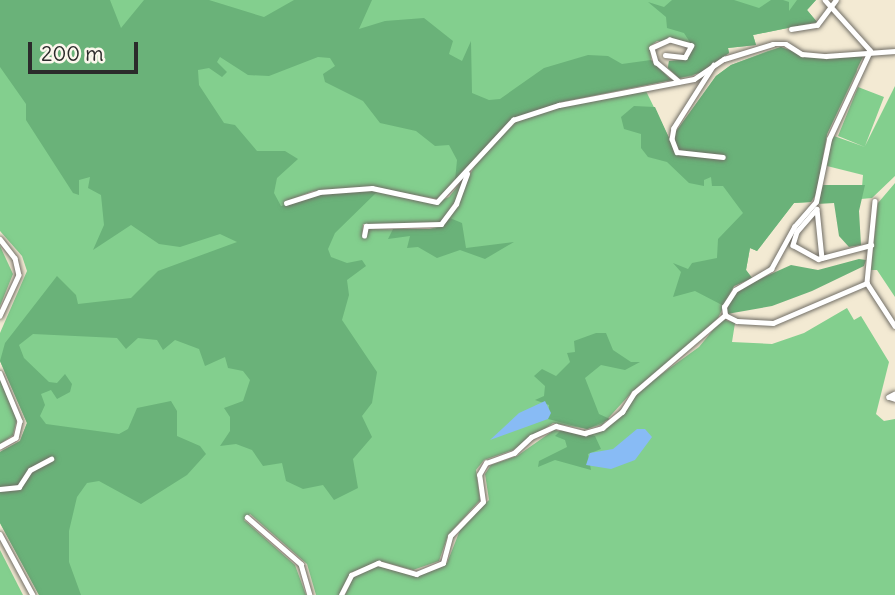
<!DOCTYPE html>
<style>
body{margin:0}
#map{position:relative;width:895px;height:595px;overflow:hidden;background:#f3ead3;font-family:Delius,sans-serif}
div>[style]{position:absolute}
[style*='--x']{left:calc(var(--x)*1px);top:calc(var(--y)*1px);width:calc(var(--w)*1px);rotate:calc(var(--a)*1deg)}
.green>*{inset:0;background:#83cf8e}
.forest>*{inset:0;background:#6ab279}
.water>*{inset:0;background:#88bbf5}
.roads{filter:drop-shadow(0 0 2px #716e66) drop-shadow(0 0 2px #716e66)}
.minor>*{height:4.5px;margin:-2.25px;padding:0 2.25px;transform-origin:2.25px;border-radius:2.25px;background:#fff}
span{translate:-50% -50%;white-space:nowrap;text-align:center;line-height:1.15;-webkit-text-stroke:6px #fbf7ec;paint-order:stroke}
.scale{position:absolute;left:28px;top:42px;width:110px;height:32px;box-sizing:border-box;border:4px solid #2b2b2b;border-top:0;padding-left:9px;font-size:21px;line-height:24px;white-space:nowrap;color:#2b2b2b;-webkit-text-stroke:5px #fbf7ec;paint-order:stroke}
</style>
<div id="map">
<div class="green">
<i style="clip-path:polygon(0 0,816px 0,807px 10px,817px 22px,753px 35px,756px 45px,728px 48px,729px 53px,692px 76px,679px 78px,668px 68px,669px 61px,683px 61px,692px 55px,690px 43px,657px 41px,650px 46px,651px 60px,671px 80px,561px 102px,510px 120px,438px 199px,366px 187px,313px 191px,284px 202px,286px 205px,318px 195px,370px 189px,433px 204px,449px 197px,465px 177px,456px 200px,440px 223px,363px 224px,362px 236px,365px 229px,427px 230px,445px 224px,477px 161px,518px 120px,558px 107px,646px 91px,670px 140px,716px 76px,731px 65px,768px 51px,781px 47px,795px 55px,835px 58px,851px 54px,857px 71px,827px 134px,816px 194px,811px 202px,794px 203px,757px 251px,750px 248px,746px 270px,752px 278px,734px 286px,718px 318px,668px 366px,633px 391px,603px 424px,587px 429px,553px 423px,513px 450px,484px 460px,476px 470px,480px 500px,448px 535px,439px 561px,413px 570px,380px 561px,350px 573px,339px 595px,316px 595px,307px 564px,250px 514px,244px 520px,295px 565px,306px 595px,39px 595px,0 523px,0 452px,20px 441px,27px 423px,0 361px,0 333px,27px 271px,22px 256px,0 231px)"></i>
<i style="clip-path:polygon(895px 86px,895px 176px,872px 198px,861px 199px,863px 175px,827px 166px,829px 148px,834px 136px,865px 147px,838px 136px,858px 87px,884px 97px,865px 146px)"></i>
<i style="clip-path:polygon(895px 183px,895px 297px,877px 270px,871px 270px,878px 203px)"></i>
<i style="clip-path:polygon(0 246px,13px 274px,0 306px)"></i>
<i style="clip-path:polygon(847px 308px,854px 320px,861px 316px,889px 362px,876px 414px,884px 421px,895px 419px,895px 595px,345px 595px,354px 576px,378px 566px,416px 576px,447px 563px,462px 525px,489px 500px,485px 474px,491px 465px,517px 456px,554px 430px,586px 436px,605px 430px,638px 391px,699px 347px,722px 319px,735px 323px,732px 342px,772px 344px,804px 333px)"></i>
<i style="clip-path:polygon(0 379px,17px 418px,13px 435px,0 444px)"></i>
<i style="clip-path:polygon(0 550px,23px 595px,0 595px)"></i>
</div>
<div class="forest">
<i style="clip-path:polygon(0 0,110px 0,121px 28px,144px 0,209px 0,264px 17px,294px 0,372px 0,359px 29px,385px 21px,424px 18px,453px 41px,449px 54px,462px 61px,471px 41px,472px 93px,489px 100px,500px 99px,544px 68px,588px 55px,608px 56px,622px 64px,651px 60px,671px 80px,561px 102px,510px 120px,455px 181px,457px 160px,449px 145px,435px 146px,416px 131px,380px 123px,363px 101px,325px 82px,323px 74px,335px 66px,330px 58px,318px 57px,269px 76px,248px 75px,220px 57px,217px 62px,227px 72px,222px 77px,209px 68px,198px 70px,199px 85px,224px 123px,235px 125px,257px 151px,285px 151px,298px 159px,277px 178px,274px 193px,281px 206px,318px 195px,380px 189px,335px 233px,328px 249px,331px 257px,347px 263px,362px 260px,366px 266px,347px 280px,349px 295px,342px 320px,377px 372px,372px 403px,362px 416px,372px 437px,353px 459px,358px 488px,334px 500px,323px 485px,303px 489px,286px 481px,282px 463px,263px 466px,252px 450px,236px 444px,220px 446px,230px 431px,230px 417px,224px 408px,243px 401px,250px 380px,243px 371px,228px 368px,225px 357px,205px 366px,199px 349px,175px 340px,163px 350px,157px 340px,138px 338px,126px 349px,117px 338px,33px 334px,19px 345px,24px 358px,49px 382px,57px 383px,65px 374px,72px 384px,70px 392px,57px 399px,51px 390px,41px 394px,45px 405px,40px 416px,46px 424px,119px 434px,128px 429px,137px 408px,171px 401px,177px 411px,177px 436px,200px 446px,206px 454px,187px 475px,141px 504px,99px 481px,87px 483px,77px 497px,69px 531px,69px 562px,81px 595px,39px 595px,0 523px,0 452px,20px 441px,27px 423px,0 361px,5px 343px,57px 276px,76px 295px,78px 304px,131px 298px,158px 271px,237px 242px,220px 234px,180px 247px,159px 244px,131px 225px,93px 250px,104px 225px,101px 195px,88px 188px,90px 177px,79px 180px,79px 195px,73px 193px,26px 120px,26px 104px,0 67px)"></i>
<i style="clip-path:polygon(672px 0,734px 0,759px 8px,771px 0,783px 0,789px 2px,789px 11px,797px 0,816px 0,807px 10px,817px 22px,753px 35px,756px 45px,728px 48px,729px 53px,700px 73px,679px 78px,668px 68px,669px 61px,687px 59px,693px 47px,684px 33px,667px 28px,666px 17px,648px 2px,664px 7px)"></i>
<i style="clip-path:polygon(781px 47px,810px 57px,865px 52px,827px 134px,816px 194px,811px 202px,794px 203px,757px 251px,750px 248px,746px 270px,752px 278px,734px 286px,722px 305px,695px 291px,673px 297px,681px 272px,673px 263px,688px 269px,692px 263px,717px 258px,718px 239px,743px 213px,723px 186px,712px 186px,711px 177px,704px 180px,704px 186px,689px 183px,667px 162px,648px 157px,641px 148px,641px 134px,624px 129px,621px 117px,634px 106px,655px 107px,670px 140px,716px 76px,731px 65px)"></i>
<i style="clip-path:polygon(823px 185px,865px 185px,859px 211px,861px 245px,849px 247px,839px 236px,834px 203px,817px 204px)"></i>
<i style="clip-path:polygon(450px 218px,462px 223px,466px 248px,514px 242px,485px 259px,460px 250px,437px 258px,418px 247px,407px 248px,410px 236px,388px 239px,393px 229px,435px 229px)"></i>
<i style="clip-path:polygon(859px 259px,866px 260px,864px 266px,812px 291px,772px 306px,727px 314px,726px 307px,740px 288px,791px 265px,818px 270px)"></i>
<i style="clip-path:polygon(596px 333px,606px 333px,613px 350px,631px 362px,640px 362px,625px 370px,601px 365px,585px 378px,599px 414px,610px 419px,587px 429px,548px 419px,549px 405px,535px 400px,544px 396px,545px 386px,534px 376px,542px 369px,556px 376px,570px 362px,567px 353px,575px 352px,574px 341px)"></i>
<i style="clip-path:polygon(562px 429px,595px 436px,601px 449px,588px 454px,591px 470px,555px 460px,538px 467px,539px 461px,567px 447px,565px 440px,555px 436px)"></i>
</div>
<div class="water">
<i style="clip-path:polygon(545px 401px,551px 413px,548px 419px,490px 440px,519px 413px)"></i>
<i style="clip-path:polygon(637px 429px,645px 429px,652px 437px,635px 460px,611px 469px,586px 465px,590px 453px,613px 449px)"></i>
</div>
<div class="roads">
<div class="minor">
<i style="--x:825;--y:0;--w:67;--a:48"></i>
<i style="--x:791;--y:29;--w:26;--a:-9"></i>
<i style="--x:817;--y:25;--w:31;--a:-53"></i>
<i style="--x:665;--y:55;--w:20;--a:6"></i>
<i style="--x:685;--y:57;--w:13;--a:-61"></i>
<i style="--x:691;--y:46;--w:22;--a:-164"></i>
<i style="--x:670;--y:40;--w:20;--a:156"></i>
<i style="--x:652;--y:48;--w:15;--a:74"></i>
<i style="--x:656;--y:62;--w:30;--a:40"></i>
<i style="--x:714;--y:65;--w:75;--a:122.4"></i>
<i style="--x:674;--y:128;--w:11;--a:100"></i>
<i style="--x:672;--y:139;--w:14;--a:69"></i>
<i style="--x:677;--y:152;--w:46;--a:6.2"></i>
<i style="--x:875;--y:201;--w:82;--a:95.6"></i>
<i style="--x:867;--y:283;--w:51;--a:56.9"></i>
<i style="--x:286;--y:203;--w:35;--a:-18"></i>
<i style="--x:319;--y:192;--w:53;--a:-4.3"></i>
<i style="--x:372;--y:188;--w:66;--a:12.2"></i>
<i style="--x:437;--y:202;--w:112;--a:-47.2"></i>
<i style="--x:513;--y:120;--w:48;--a:-18.1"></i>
<i style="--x:559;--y:105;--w:137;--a:-10.9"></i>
<i style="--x:694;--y:79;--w:36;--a:-34"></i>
<i style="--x:724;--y:59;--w:51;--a:-17"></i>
<i style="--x:773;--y:44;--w:13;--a:0"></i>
<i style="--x:786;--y:44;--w:19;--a:32"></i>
<i style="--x:802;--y:54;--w:24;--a:5"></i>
<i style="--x:826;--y:56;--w:69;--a:-4.1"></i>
<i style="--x:817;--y:209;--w:30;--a:131"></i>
<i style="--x:797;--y:232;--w:14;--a:107"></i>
<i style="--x:793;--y:245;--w:29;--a:29"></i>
<i style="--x:818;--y:259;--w:55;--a:-14.8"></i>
<i style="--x:817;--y:209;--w:49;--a:84.2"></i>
<i style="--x:364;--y:236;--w:10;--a:-79"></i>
<i style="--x:366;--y:226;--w:75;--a:-1.5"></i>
<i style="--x:441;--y:224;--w:25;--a:-53"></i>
<i style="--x:456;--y:204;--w:32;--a:-70"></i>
<i style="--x:0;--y:239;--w:24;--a:52"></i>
<i style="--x:15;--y:258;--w:17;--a:77"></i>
<i style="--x:19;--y:275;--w:45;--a:114.9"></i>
<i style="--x:725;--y:315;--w:8;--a:-97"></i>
<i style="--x:724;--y:307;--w:20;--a:-57"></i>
<i style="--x:735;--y:290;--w:42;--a:-30.3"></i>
<i style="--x:771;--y:269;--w:48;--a:-61.3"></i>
<i style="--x:794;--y:227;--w:33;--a:-49"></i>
<i style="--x:816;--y:202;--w:64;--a:-78.3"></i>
<i style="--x:829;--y:139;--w:97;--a:-65"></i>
<i style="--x:725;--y:315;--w:13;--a:27"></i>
<i style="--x:737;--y:321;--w:36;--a:3"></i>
<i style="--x:773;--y:323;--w:102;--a:-23.1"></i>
<i style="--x:0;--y:373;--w:52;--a:67.4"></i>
<i style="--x:20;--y:421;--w:17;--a:103"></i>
<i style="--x:16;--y:438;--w:18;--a:151"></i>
<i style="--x:895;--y:394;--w:7;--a:153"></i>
<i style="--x:889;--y:397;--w:6;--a:18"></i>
<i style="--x:0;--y:489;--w:19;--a:-6"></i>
<i style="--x:19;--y:487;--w:20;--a:-57"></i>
<i style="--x:30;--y:470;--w:24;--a:-28"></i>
<i style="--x:247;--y:517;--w:72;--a:41"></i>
<i style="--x:301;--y:564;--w:32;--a:74"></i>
<i style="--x:0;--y:534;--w:69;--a:61.6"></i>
<i style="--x:341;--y:595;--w:22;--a:-63"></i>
<i style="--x:351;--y:575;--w:30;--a:-24"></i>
<i style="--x:378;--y:563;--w:40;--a:16"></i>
<i style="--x:416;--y:574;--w:29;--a:-22"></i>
<i style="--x:443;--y:563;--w:28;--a:-75"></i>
<i style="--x:450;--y:536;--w:47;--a:-45.9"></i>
<i style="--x:483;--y:502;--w:27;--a:-98"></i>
<i style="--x:479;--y:475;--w:14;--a:-60"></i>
<i style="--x:486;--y:463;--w:30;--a:-20"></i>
<i style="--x:514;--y:453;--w:23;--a:-43"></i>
<i style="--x:531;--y:437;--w:27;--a:-24"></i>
<i style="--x:556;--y:426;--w:30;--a:14"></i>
<i style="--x:585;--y:433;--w:18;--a:-16"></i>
<i style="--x:602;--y:428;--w:26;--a:-39"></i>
<i style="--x:622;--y:412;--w:22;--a:-58"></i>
<i style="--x:634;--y:393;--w:120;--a:-40.6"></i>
</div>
</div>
<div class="scale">200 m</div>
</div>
